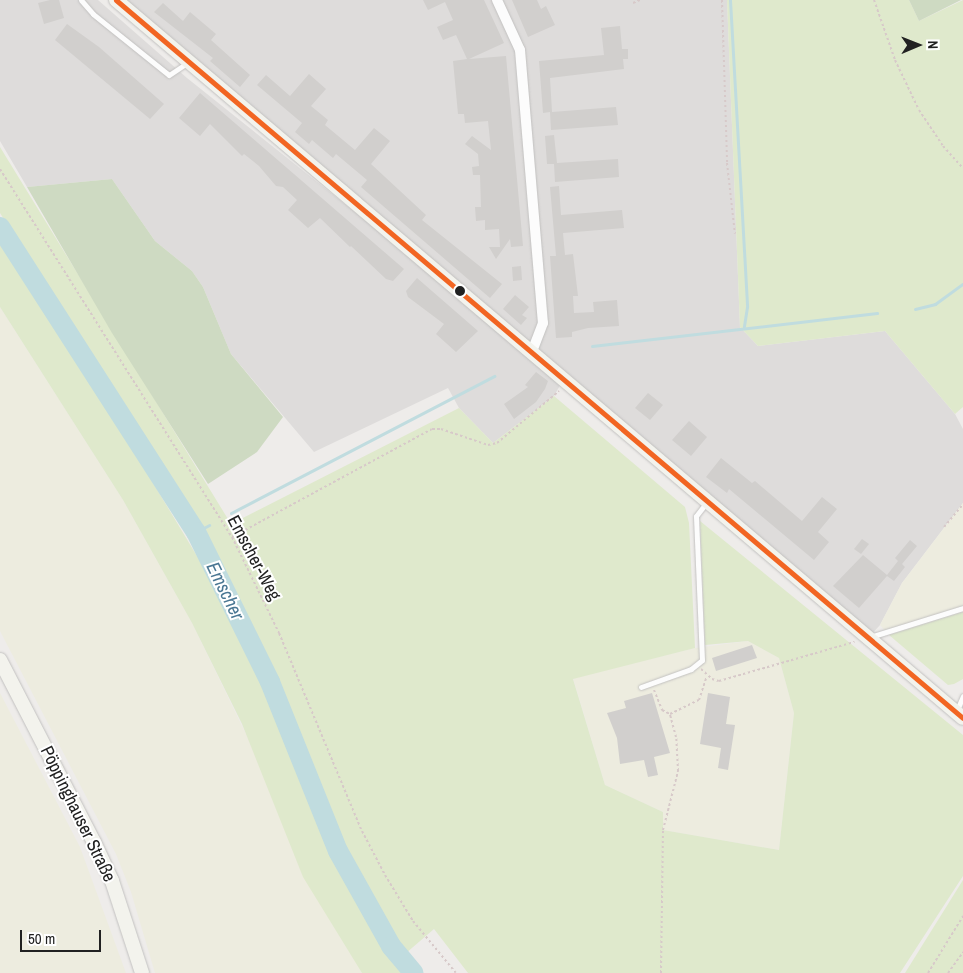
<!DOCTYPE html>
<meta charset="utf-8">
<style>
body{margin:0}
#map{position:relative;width:963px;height:973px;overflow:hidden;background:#eeecea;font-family:"Archivo Narrow",sans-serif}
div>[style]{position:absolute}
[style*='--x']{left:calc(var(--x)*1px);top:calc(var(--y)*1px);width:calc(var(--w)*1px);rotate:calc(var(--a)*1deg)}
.residential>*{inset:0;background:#dedcdb}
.farmland>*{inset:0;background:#edecdf}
.grass>*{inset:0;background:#dfe9cc}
.forest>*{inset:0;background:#cedac2}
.stream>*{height:3px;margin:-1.5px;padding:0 1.5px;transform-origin:1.5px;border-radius:1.5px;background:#c0dcdf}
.river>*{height:20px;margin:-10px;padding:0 10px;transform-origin:10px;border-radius:10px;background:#c0dcdf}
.building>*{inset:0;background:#d1cfcd}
.path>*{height:2px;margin-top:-1px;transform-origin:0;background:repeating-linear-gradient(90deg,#d7c9c9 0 2.5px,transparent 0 5px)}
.roads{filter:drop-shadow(0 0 1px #c2c1c0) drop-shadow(0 0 1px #c2c1c0)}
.service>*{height:5px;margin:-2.5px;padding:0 2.5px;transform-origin:2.5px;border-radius:2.5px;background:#fcfcfc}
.minor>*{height:10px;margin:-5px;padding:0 5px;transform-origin:5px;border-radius:5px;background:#fcfcfc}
.secondary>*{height:14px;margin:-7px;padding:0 7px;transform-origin:7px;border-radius:7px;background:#f3f3ed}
.bus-1>*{height:5px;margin:-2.5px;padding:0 2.5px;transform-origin:2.5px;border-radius:2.5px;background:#f26522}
.dots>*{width:14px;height:14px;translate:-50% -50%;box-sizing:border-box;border:2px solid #fff;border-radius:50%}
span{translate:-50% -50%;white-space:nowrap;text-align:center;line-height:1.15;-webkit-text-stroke:4px #fff;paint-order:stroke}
.street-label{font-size:18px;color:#212121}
.water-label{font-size:19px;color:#4a7793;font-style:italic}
.north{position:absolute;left:893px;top:20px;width:50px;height:50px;-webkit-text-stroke:4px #fff;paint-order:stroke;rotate:89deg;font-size:14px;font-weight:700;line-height:20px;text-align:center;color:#212121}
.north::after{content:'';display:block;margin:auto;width:18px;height:22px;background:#212121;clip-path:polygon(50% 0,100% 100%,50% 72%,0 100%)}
.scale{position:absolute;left:20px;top:930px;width:81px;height:22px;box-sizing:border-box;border:2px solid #212121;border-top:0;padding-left:6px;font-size:15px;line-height:18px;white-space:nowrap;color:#212121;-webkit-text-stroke:4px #fff;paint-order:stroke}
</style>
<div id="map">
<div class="residential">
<i style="clip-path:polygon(0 0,98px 0,187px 78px,530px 352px,563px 380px,554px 396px,493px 443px,459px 408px,448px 388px,314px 452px,231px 354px,203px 287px,192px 271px,155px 241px,112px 179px,27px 187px,0 141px)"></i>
<i style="clip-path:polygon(116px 0,727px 0,740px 327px,758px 346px,885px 331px,955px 414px,963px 429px,963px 503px,902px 583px,880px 625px,869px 637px)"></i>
</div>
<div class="farmland">
<i style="clip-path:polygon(0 307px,123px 500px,192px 623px,362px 973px,155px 973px,131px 892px,116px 854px,0 631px)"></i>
<i style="clip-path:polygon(963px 503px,963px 612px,889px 635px,880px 625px,902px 583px)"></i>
<i style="clip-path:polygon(748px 641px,779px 658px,794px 713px,779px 850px,663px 830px,663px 812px,605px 785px,573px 678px,695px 648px)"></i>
<i style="clip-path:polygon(0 693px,80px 847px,126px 973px,0 973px)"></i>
</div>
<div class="grass">
<i style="clip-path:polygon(727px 0,909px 0,919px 21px,963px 0,963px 407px,955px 414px,885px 331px,758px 346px,740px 327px)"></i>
<i style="clip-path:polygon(0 147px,231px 524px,459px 408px,493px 443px,554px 396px,685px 507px,689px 523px,695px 648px,573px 679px,605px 785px,663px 812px,663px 830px,779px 850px,794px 713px,779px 658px,748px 641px,705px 645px,700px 521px,963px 735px,963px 876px,900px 973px,468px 973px,434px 929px,398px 960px,393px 933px,344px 843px,276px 680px,239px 600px,198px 524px,0 213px)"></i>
<i style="clip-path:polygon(0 244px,129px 443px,206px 571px,262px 686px,330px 848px,367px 918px,406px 973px,362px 973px,303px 877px,242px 724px,192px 623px,123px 500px,0 307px)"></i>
<i style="clip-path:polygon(963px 612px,963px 679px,954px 684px,948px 685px,889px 635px)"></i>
<i style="clip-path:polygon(963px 880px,963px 973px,905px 973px)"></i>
</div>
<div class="forest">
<i style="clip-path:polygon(909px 0,961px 0,919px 21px)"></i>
<i style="clip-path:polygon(112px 179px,155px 241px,192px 271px,203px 287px,231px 354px,283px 417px,257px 452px,208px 484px,112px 333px,27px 187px)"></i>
</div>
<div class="stream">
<i style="--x:730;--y:0;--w:307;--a:86.8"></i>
<i style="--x:747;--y:307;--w:20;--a:99"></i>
<i style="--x:915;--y:309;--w:21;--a:-14"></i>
<i style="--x:935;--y:304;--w:34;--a:-36"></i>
<i style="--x:592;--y:346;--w:287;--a:-6.6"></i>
<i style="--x:231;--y:513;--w:297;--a:-27.5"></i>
<i style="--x:196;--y:532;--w:15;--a:-28"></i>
</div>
<div class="river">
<i style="--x:0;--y:227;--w:363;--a:57.3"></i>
<i style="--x:196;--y:532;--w:167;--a:63.7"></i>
<i style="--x:270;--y:682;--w:182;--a:68.1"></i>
<i style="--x:338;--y:851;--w:109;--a:60.8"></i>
<i style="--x:391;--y:946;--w:35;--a:50"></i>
</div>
<div class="building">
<i style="clip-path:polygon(50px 0,59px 0,64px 18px,44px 24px,38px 3px)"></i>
<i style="clip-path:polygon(423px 0,484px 0,504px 43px,469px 59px,506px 56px,523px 246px,511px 247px,510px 239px,496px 259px,489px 247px,500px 247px,499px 229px,485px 230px,485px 220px,476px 221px,475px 207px,481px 207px,480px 175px,473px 175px,472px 167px,479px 166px,478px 154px,465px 144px,472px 136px,491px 150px,488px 121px,465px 123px,464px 114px,458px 114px,453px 61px,467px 59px,456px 35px,443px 40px,437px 27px,453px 20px,445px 2px,428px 10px)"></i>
<i style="clip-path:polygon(512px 0,537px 0,541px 9px,546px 6px,555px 25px,528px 37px)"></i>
<i style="clip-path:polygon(163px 3px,183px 21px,190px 12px,216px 34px,211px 40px,250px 75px,240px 87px,210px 61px,213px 58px,154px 12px)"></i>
<i style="clip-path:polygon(67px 24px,99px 47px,164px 104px,150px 119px,55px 40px)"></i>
<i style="clip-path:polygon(620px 26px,622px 49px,628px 49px,628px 59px,623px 59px,624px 69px,550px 78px,552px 112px,616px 107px,618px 125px,551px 130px,550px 112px,543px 113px,539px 61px,604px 55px,601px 28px)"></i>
<i style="clip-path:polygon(309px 74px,326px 89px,311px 106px,328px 120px,325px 125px,355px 150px,374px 128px,390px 141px,371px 164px,426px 215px,422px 220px,502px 284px,490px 298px,361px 187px,367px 180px,336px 154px,333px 158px,312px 140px,309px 144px,295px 132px,302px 123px,257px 85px,266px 75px,290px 96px)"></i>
<i style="clip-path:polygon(200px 93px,404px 269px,393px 281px,386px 279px,351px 246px,350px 247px,320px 218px,308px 228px,288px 210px,297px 200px,283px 187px,276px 186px,259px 166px,244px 154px,242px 156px,210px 124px,200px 136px,179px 118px)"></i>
<i style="clip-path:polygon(554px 135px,557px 163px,618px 159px,619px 177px,555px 182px,554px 164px,547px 164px,545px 136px)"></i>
<i style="clip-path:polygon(559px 186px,561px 215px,622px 210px,624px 228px,563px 233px,565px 255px,573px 254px,578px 296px,573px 296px,574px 313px,594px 312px,593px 302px,617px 300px,619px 326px,588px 328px,572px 332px,572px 337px,556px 338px,550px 256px,556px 256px,550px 187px)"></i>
<i style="clip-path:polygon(521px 266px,522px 280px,513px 281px,512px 267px)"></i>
<i style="clip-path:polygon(417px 278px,478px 331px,456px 352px,436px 334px,444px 324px,408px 297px,406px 291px)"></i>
<i style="clip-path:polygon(515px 295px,529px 307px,522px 315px,527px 318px,521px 325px,503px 309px)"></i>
<i style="clip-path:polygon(536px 372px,548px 381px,545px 389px,536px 402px,514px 419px,504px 404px,528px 387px,525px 385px)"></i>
<i style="clip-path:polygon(648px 393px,663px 405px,650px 420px,635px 408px)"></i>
<i style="clip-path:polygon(689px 421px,707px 437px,691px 456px,672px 440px)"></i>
<i style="clip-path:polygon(721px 458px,752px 483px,755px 481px,802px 521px,822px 497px,837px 509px,818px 532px,829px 542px,814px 560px,729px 489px,727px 493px,706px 477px)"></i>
<i style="clip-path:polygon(862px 539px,869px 544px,861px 554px,854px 549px)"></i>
<i style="clip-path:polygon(910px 540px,917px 546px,902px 564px,905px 567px,894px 581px,887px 576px,859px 608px,833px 586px,863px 555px,887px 575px,898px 561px,895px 558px)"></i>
<i style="clip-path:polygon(752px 645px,757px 658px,716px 671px,712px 658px)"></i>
<i style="clip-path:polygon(652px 693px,670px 753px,654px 757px,658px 775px,648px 777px,644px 760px,620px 764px,617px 738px,607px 713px,626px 708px,624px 701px)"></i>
<i style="clip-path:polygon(708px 693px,730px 697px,726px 724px,735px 725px,728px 770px,718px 768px,721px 748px,700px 744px)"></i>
</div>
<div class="path">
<i style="--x:722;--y:0;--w:163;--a:88.2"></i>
<i style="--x:727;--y:163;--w:71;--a:83.6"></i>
<i style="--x:874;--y:0;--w:64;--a:70.7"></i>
<i style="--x:895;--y:60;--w:55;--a:64.4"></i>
<i style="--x:919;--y:110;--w:43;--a:56.3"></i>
<i style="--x:943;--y:146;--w:30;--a:48"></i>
<i style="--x:633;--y:3;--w:8;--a:-23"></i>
<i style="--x:0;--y:169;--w:435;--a:57.8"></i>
<i style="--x:232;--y:537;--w:107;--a:63.9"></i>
<i style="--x:279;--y:633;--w:215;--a:67.3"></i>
<i style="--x:362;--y:831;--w:50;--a:62.4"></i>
<i style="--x:385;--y:875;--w:54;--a:58.7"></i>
<i style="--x:413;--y:921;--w:67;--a:50.4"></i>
<i style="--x:944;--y:527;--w:30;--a:-50"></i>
<i style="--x:232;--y:537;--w:227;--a:-28.4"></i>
<i style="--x:432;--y:429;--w:9;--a:0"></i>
<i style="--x:441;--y:429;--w:50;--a:18.8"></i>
<i style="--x:488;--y:445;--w:9;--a:-13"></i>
<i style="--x:497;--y:443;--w:81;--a:-40"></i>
<i style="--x:701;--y:669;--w:15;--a:42"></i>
<i style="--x:712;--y:679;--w:7;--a:16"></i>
<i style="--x:719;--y:681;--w:141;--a:-16.1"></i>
<i style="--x:654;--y:690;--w:22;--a:68"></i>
<i style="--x:662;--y:710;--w:9;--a:27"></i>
<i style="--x:661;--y:973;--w:143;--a:-89.2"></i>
<i style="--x:663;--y:830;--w:61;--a:-75.7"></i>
<i style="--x:678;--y:771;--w:34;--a:-93"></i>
<i style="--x:676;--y:737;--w:24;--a:-105"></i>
<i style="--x:670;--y:714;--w:32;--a:-26"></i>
<i style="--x:699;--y:700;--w:25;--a:-72"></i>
<i style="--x:928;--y:973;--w:67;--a:-58.4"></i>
<i style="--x:948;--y:973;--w:26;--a:-54"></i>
</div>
<div class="roads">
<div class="service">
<i style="--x:81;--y:0;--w:18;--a:49"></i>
<i style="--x:93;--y:14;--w:97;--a:38.8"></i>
<i style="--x:169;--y:75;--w:22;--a:-34"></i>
<i style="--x:870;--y:637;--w:97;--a:-17.3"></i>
<i style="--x:641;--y:687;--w:53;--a:-19.8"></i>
<i style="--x:691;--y:669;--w:14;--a:-39"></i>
<i style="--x:702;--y:660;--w:144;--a:-92.4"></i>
<i style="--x:696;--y:516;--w:16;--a:-52"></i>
<i style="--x:957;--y:710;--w:15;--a:-67"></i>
</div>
<div class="minor">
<i style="--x:497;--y:0;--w:55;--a:65.3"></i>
<i style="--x:520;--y:50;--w:274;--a:85.2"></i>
<i style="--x:543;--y:323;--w:30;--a:111"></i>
</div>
<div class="secondary">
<i style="--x:116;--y:0;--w:1110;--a:40.29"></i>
<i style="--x:0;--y:660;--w:205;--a:62.7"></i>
<i style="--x:94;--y:842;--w:43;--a:65.2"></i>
<i style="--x:112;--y:881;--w:97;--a:71.9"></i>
</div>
</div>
<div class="bus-1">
<i style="--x:116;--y:0;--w:1110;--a:40.29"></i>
</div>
<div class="dots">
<i style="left:460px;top:291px;background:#212121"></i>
</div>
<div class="street-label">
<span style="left:254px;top:558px;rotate:62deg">Emscher-Weg</span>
<span style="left:78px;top:814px;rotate:64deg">Pöppinghauser Straße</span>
</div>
<div class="water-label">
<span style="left:225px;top:591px;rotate:64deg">Emscher</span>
</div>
<div class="north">N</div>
<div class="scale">50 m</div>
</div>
